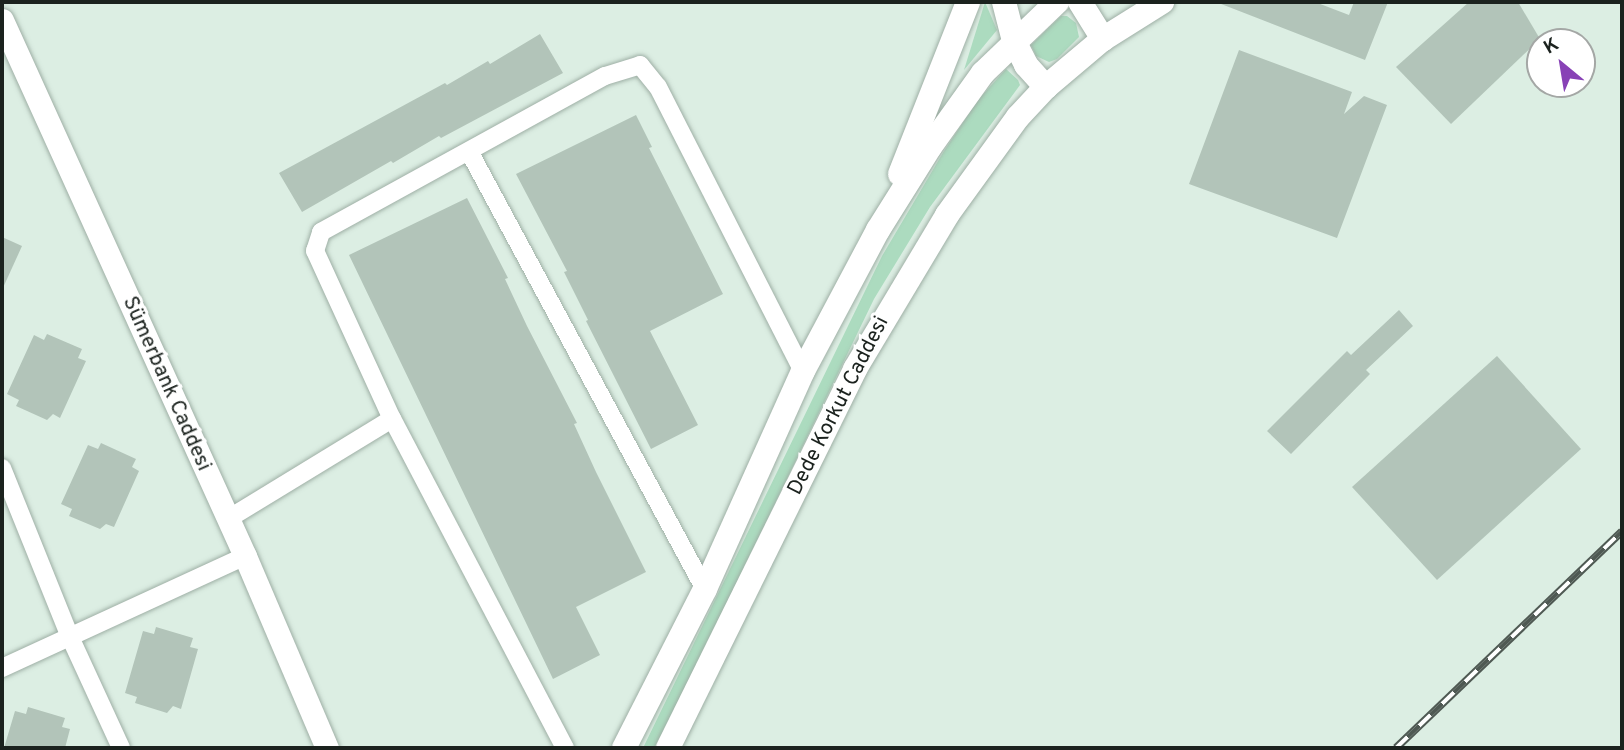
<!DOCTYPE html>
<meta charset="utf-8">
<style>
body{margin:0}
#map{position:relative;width:1624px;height:750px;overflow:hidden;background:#dceee3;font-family:Overpass,sans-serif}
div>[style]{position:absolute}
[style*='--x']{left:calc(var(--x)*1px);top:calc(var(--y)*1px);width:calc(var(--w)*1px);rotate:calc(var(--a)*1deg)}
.green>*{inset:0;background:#acdbbf}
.building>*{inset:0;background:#b2c4b9}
.roads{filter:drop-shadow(0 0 2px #9eafa5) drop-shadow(0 0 2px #9eafa5)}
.minor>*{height:18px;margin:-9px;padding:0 9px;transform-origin:9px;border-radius:9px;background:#fff}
.tertiary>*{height:23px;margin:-11.5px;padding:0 11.5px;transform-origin:11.5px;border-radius:11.5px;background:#fff}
.secondary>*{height:24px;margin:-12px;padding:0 12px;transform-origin:12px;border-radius:12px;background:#fff}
.rail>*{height:8px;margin-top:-4px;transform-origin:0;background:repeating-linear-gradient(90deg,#fff 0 16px,#4f5953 0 32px);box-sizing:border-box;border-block:2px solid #4f5953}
span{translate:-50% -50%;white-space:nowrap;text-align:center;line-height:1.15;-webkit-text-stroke:6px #fff;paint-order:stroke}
.street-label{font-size:21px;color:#1b221e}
.frame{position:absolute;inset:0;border:4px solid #1b221e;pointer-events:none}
.north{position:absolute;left:1526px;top:28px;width:70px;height:70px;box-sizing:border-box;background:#fff;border:2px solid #a4a7a5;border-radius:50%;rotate:330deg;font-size:19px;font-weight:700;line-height:28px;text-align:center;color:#1b221e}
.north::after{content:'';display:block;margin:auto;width:24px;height:32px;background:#8842b6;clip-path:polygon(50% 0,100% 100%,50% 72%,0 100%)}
</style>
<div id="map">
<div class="green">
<i style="clip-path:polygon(985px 2px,997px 30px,964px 70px)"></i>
<i style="clip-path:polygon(1061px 16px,1067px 16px,1076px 23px,1079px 37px,1057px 59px,1049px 62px,1036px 56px,1031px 45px)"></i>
<i style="clip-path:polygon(1006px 69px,1018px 80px,1020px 85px,930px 207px,874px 299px,673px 714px,654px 748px,643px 748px,882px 256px,944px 151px,978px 100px)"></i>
</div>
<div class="building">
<i style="clip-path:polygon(1216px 2px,1315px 2px,1349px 15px,1354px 2px,1388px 2px,1365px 60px)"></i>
<i style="clip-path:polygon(1469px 2px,1518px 2px,1540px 39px,1451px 124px,1396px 67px)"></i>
<i style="clip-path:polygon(540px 34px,563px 73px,441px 138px,439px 136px,393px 163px,391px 161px,302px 212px,279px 173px,445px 83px,447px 85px,488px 61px,490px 64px)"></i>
<i style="clip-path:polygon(1239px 50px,1352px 92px,1344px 114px,1364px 96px,1387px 105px,1337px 238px,1189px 184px)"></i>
<i style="clip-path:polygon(636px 115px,652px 147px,649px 148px,723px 294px,650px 331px,698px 425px,651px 449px,586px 321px,588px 320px,564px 272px,567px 271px,516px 174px)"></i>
<i style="clip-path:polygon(467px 198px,508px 278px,505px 279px,527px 326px,577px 423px,574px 424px,596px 472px,646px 572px,576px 607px,600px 655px,553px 679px,349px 255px)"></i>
<i style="clip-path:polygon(2px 237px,22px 246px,2px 290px)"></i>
<i style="clip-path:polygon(1399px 310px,1413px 326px,1366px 370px,1370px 374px,1291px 454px,1267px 431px,1347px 351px,1351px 355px)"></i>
<i style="clip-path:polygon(47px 334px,82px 349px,78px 358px,86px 361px,60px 418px,53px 414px,47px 420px,16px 406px,19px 400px,7px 394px,34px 335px,44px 340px)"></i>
<i style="clip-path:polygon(1497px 356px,1581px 449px,1437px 580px,1352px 487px)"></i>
<i style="clip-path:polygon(101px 443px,136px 459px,132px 467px,139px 471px,114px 527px,106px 524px,100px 529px,69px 516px,72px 509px,61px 504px,88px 445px,98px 449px)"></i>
<i style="clip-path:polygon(156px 627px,193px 638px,190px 647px,198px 649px,181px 709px,173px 706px,167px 713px,135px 703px,137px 697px,125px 693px,143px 631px,154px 634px)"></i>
<i style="clip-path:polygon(28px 707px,65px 718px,62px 727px,70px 729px,65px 748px,4px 748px,15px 711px,26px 714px)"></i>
</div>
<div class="roads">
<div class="minor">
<i style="--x:470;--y:153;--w:495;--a:61.7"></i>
<i style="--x:2;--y:468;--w:182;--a:68.1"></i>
<i style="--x:70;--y:637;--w:122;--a:65.3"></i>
<i style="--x:228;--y:519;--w:192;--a:-31.4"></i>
<i style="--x:2;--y:668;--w:268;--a:-24.7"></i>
<i style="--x:565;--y:748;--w:372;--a:-117.7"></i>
<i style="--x:392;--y:419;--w:185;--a:-114.6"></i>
<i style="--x:315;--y:251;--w:20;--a:-72"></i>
<i style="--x:321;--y:232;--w:324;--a:-28.8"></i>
<i style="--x:605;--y:76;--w:37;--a:-17"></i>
<i style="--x:640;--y:65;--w:28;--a:51"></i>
<i style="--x:658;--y:87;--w:319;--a:63"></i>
</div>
<div class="tertiary">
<i style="--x:2;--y:20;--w:589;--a:65.61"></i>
<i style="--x:245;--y:556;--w:209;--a:66.9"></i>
</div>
<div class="secondary">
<i style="--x:1004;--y:2;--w:40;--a:75.6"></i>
<i style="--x:1014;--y:41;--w:27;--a:63"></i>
<i style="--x:1026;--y:65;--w:30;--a:48"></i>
<i style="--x:1080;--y:2;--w:44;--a:58.1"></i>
<i style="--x:900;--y:174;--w:185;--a:-68.4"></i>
<i style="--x:624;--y:748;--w:178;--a:-63"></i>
<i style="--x:705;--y:589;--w:239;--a:-65.8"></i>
<i style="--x:803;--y:371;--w:160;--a:-62"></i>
<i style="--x:878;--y:230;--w:98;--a:-57.9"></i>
<i style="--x:930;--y:147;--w:91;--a:-54.4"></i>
<i style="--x:983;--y:73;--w:103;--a:-43.8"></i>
<i style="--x:668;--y:748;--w:423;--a:-63.7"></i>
<i style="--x:855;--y:369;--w:179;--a:-59.1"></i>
<i style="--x:947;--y:215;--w:121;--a:-54.1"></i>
<i style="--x:1018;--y:117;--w:41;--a:-47"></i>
<i style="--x:1046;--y:87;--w:75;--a:-40.1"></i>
<i style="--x:1103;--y:39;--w:70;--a:-32.1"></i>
</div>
</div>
<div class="rail">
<i style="--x:1396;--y:748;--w:313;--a:-43.8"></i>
</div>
<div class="street-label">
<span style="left:166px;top:384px;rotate:66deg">Sümerbank Caddesi</span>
<span style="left:839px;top:406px;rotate:-63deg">Dede Korkut Caddesi</span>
</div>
<div class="frame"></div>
<div class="north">K</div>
</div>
